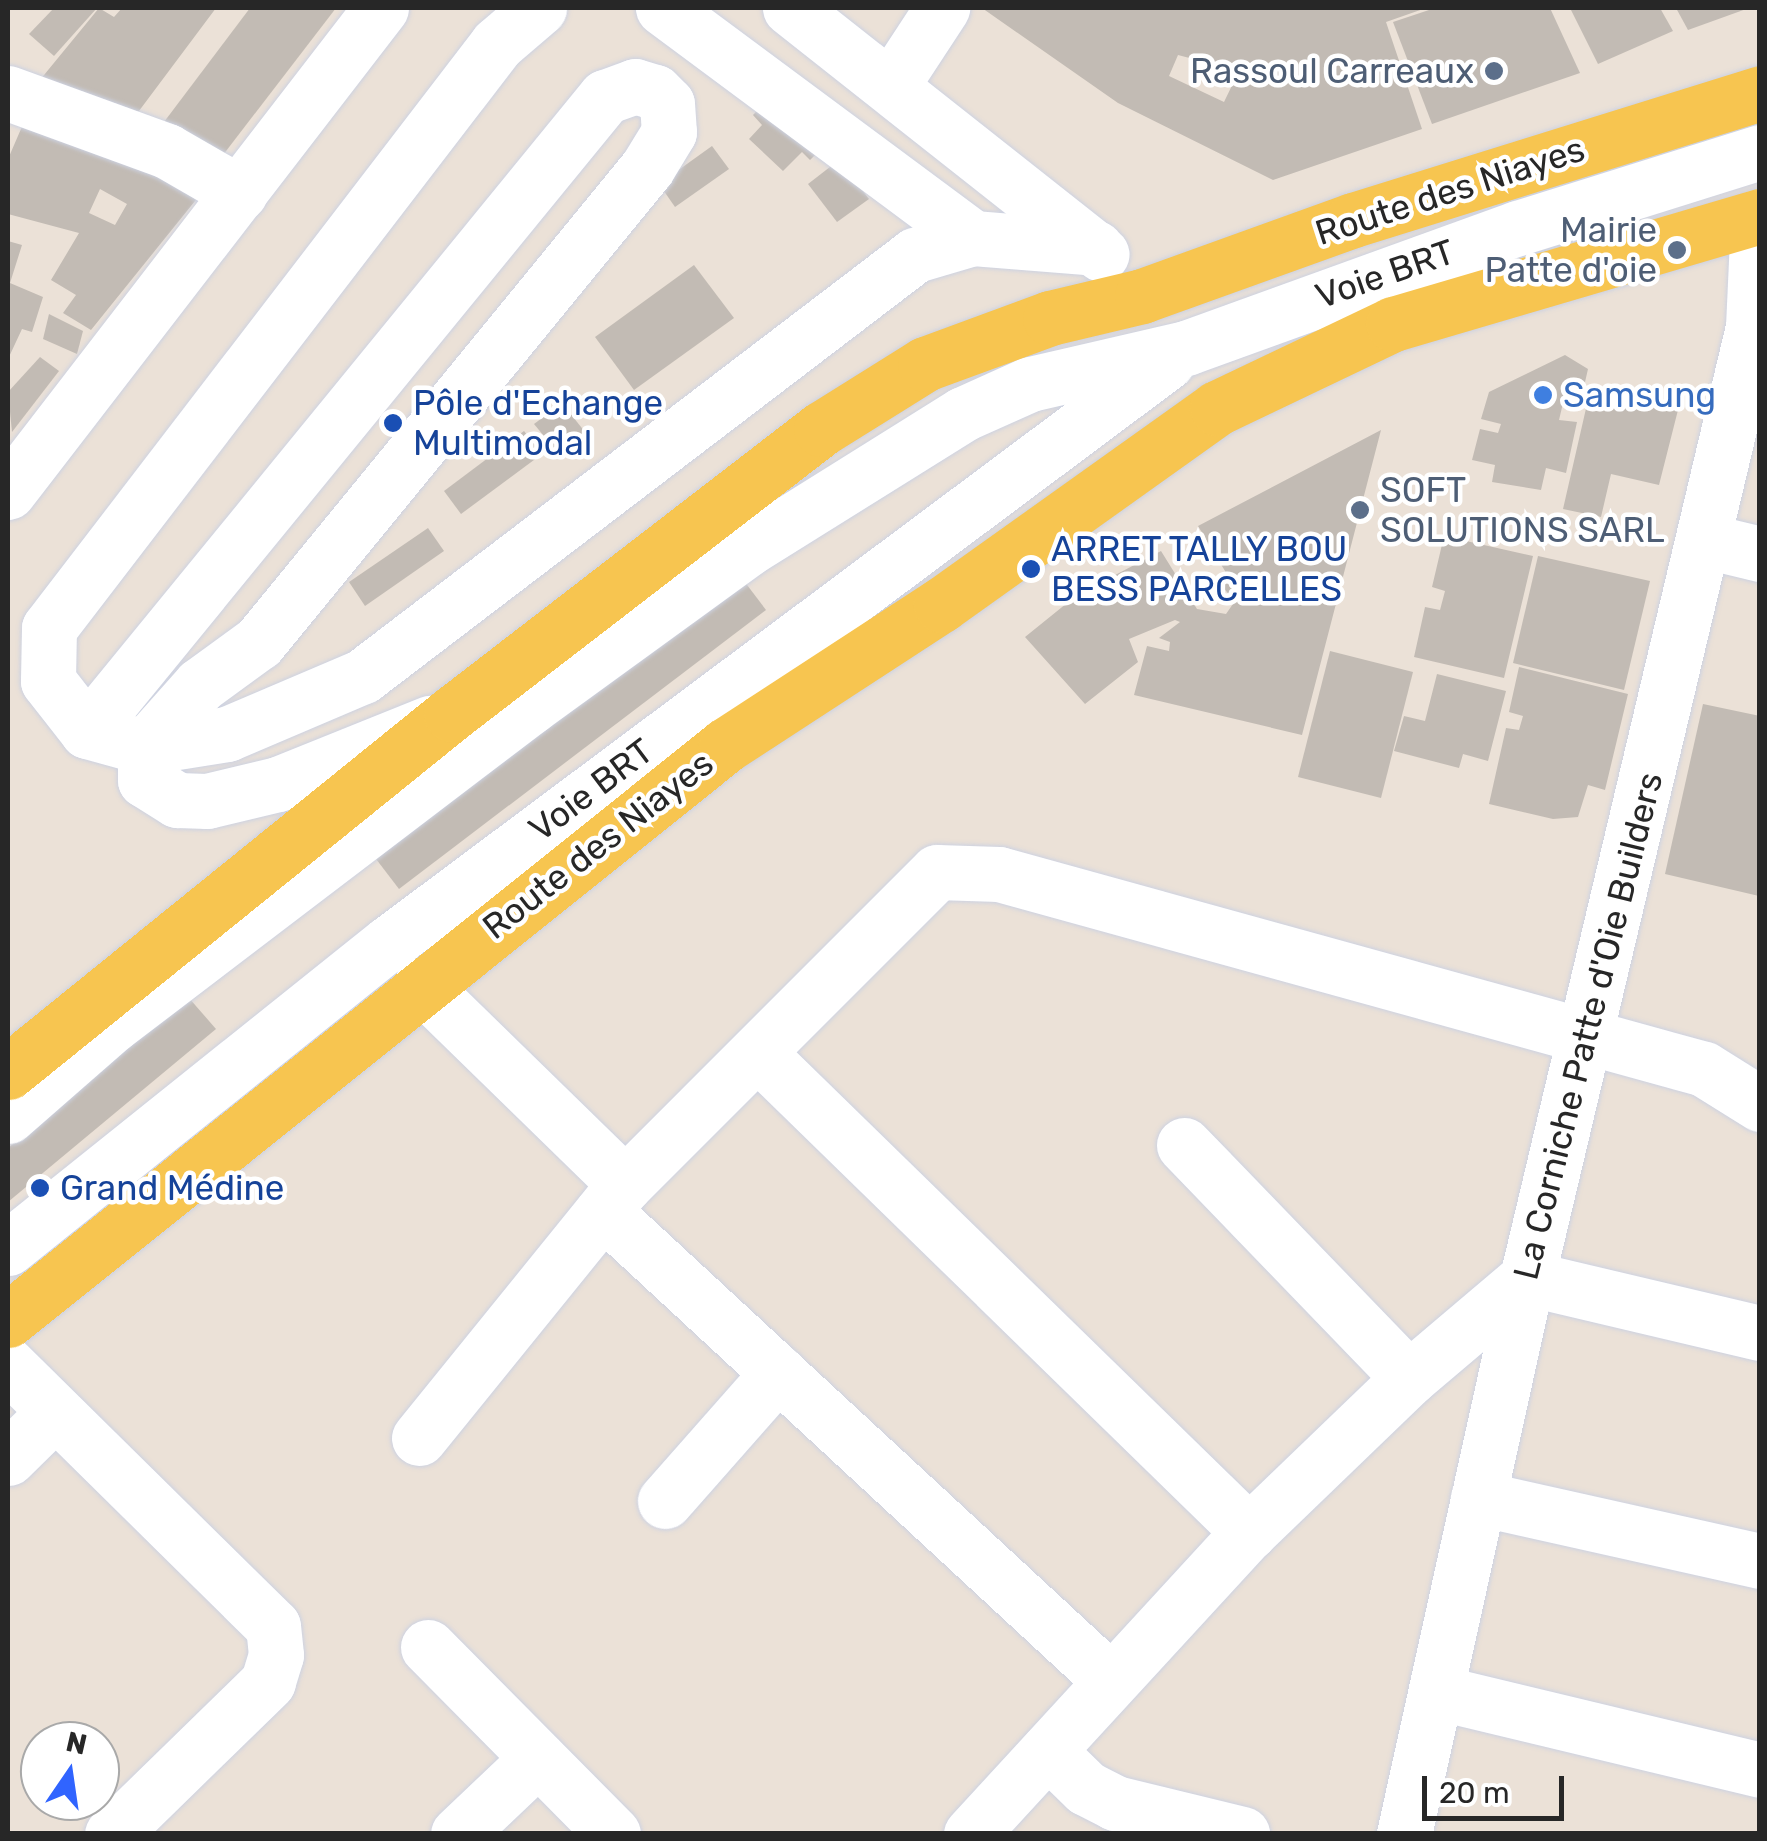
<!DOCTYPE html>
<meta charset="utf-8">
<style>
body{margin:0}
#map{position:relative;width:1767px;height:1841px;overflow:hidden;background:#ebe1d7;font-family:Rubik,sans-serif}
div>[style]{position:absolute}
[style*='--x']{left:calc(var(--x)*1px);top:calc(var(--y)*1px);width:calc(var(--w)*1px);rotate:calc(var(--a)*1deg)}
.building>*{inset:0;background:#c2bbb4}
.roads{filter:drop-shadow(0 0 2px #cdd2e1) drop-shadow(0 0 2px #cdd2e1)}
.minor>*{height:55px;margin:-27.5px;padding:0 27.5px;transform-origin:27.5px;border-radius:27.5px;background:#fff}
.major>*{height:55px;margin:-27.5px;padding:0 27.5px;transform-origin:27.5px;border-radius:27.5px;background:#f7c550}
.dots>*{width:28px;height:28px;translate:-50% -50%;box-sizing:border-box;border:5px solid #fff;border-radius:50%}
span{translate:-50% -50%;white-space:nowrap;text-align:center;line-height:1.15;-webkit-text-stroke:9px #fff;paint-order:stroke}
.service-label{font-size:35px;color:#4e5e75}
.right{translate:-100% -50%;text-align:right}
.left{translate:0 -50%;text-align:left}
.street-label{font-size:35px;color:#272727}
.shop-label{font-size:35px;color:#366cbe}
.transit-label{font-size:35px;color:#164399}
.frame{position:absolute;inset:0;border:10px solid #272727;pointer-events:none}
.north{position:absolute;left:20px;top:1721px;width:100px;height:100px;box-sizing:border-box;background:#fff;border:2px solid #a9a9a9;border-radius:50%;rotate:13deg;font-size:28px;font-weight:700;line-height:40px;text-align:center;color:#272727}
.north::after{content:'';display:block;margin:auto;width:35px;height:45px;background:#3064ff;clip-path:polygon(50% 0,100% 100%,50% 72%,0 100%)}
.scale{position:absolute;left:1422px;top:1776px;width:142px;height:45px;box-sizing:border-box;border:5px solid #272727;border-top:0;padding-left:12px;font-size:30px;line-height:35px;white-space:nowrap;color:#272727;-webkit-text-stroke:8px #fff;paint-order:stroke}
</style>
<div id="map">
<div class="building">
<i style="clip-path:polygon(54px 8px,97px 8px,54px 56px,29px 34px)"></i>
<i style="clip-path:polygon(99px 8px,114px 17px,122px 8px,216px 8px,127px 127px,35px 86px)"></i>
<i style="clip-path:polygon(250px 8px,336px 8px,223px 155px,164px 122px)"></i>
<i style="clip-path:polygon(evenodd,982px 8px,1426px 8px,1386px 22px,1422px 129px,1273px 180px,1118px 103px,982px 8px,1178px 55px,1239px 71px,1224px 102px,1169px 76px,1178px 55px)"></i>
<i style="clip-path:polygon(1435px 8px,1550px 8px,1580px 73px,1432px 124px,1393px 22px)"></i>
<i style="clip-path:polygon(1570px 8px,1660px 8px,1673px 31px,1598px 64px)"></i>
<i style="clip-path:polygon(1676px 8px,1749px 8px,1688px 30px)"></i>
<i style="clip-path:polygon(772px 95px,825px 145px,810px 160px,802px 152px,783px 171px,749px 139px,762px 125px,753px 115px)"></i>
<i style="clip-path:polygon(evenodd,27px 115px,212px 180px,91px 330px,63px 313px,76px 295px,51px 280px,79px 233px,8px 214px,8px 159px,27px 115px,100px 189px,127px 204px,115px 225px,89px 213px,100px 189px)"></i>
<i style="clip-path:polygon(712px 146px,729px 169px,675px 207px,659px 184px)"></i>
<i style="clip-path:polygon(839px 160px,869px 199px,837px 222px,808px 184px)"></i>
<i style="clip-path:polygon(8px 241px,22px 245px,10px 283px,43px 297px,32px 332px,22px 329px,8px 359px)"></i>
<i style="clip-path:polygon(694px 265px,734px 318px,634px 390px,595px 337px)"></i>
<i style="clip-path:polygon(49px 314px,83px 331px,77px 354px,43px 339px)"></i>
<i style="clip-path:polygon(1565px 355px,1588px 369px,1580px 404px,1564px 399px,1559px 420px,1577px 422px,1566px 473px,1546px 468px,1541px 490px,1492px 482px,1495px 465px,1472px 460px,1480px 429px,1498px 433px,1501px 424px,1481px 419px,1489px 392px)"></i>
<i style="clip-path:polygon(40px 357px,59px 371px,12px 432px,8px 392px)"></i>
<i style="clip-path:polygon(1590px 391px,1678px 410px,1659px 485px,1611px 474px,1601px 517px,1563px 509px)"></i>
<i style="clip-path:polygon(562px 403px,585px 432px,558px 453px,534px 424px)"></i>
<i style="clip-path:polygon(1381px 430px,1302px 735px,1134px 695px,1147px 646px,1169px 651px,1170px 642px,1159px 638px,1180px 622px,1175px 620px,1129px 639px,1138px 662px,1085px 704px,1025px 637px,1077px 595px,1161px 551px,1197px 609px,1226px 614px,1235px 601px,1218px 582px,1228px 576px,1198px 526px)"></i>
<i style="clip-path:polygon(524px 431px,542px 454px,461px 514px,444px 491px)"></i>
<i style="clip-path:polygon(428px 528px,444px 551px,365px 606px,349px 582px)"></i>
<i style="clip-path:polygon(1444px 536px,1533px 556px,1504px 678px,1414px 657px,1425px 607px,1440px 610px,1445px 591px,1432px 587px)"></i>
<i style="clip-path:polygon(1538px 556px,1650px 581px,1624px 690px,1513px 663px)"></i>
<i style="clip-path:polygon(741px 577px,766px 610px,399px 889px,373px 855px)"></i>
<i style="clip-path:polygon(1330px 651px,1413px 672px,1381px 798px,1298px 777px)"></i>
<i style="clip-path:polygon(1519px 667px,1628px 694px,1605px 790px,1588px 785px,1578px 817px,1553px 819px,1489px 804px,1506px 728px,1519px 730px,1523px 716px,1509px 712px)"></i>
<i style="clip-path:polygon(1437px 674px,1506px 691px,1488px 761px,1463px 754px,1459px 768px,1394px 751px,1404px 716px,1425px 721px)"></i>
<i style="clip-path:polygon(1703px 704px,1760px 716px,1759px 896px,1665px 874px)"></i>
<i style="clip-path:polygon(189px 998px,216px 1029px,8px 1202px,8px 1148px)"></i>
</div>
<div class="roads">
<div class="minor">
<i style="--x:539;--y:8;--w:55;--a:139.4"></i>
<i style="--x:497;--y:44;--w:736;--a:127.49"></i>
<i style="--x:49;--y:628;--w:53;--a:91.1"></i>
<i style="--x:48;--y:681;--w:63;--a:52"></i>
<i style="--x:87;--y:731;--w:60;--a:15.4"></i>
<i style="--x:145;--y:747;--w:83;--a:-9"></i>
<i style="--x:227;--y:734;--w:148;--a:-23.1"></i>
<i style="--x:363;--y:676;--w:694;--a:-37.33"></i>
<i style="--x:915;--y:255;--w:60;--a:-16.3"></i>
<i style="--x:973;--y:238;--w:123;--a:4.6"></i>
<i style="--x:663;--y:8;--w:386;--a:36.6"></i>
<i style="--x:790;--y:8;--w:397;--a:38.3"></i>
<i style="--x:893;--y:83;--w:90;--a:-56.8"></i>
<i style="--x:8;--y:93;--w:169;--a:20"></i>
<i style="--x:167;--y:151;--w:84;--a:29.9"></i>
<i style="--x:8;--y:492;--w:611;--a:-52.38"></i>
<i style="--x:1706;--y:541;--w:56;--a:13.5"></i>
<i style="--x:87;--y:731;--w:819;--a:-50.75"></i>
<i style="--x:605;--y:97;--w:32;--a:-20"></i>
<i style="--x:635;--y:86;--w:21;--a:17"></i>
<i style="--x:655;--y:92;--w:17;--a:45"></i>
<i style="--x:667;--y:104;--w:28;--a:86"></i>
<i style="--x:669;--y:132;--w:42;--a:121.4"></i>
<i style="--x:647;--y:168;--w:613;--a:129.3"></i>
<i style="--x:259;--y:642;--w:73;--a:143.9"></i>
<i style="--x:200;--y:685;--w:83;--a:131.6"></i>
<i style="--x:145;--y:747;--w:33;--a:90"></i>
<i style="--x:145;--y:780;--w:38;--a:32"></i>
<i style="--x:177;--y:800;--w:30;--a:2"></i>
<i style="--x:207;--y:801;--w:73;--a:-13.5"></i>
<i style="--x:278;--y:784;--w:164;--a:-21.9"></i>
<i style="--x:761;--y:1056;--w:682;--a:44.29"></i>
<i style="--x:8;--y:1116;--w:138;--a:-41.2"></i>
<i style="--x:112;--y:1025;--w:527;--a:-37.28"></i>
<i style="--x:531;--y:706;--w:267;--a:-36"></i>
<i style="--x:747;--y:549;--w:255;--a:-32"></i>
<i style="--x:963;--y:414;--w:73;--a:-24.1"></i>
<i style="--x:1030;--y:384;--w:160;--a:-13"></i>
<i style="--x:1186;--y:348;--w:353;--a:-19.9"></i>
<i style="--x:1518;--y:228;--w:254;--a:-17.4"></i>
<i style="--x:1184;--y:1145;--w:324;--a:46"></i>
<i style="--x:625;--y:1184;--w:441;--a:-45"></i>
<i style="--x:937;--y:872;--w:62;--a:1.8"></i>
<i style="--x:999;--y:874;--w:731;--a:15.46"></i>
<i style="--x:1704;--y:1069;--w:66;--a:32"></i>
<i style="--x:603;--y:1211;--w:692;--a:42.77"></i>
<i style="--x:8;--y:1248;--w:488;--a:-38.7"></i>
<i style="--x:389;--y:943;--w:971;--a:-36.75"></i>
<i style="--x:8;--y:1365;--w:372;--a:44.6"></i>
<i style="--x:273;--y:1626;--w:29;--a:84"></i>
<i style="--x:276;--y:1655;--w:28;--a:107"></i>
<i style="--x:268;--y:1682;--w:218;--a:135.7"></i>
<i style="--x:419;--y:1438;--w:327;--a:-51"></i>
<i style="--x:625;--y:1184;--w:285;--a:-135.7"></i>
<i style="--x:8;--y:1458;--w:63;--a:-44.4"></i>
<i style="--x:1478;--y:1498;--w:289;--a:12.6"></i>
<i style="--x:665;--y:1501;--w:171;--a:-48.6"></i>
<i style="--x:428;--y:1647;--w:263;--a:45.3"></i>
<i style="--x:1436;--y:1692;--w:333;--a:13.5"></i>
<i style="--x:1048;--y:1751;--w:53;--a:44.2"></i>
<i style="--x:1086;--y:1788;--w:33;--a:27"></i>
<i style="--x:1115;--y:1803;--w:131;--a:13.7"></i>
<i style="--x:458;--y:1834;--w:110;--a:-43.5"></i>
<i style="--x:971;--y:1834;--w:410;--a:-47.4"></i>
<i style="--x:1249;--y:1532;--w:222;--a:-43.9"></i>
<i style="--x:1409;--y:1378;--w:155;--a:-40.3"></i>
<i style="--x:1527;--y:1278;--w:239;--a:13.3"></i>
<i style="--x:1404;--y:1834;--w:569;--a:-77.53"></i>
<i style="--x:1527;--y:1278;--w:977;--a:-76.63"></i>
<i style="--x:1753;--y:327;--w:110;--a:-87.4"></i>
</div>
<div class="major">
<i style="--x:8;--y:1072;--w:570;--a:-38.94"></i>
<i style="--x:451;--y:714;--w:467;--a:-37.6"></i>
<i style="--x:821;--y:429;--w:123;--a:-32"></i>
<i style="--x:925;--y:364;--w:133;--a:-20.2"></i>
<i style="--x:1050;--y:318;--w:95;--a:-13.4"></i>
<i style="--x:1142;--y:296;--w:224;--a:-19.8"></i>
<i style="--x:1353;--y:220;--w:426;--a:-17.3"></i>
<i style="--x:8;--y:1320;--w:920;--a:-38.69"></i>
<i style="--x:726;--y:745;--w:257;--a:-33.1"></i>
<i style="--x:941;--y:605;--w:339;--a:-35.5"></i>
<i style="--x:1217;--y:408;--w:195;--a:-25.5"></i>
<i style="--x:1393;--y:324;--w:383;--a:-16.4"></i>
</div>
</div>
<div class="dots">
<i style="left:1494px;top:71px;background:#5c6f8a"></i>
<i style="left:1677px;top:250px;background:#5c6f8a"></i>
<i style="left:1543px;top:395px;background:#3f7fe0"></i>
<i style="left:393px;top:423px;background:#1a4fb4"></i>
<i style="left:1360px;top:510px;background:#5c6f8a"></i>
<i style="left:1031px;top:569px;background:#1a4fb4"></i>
<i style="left:40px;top:1188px;background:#1a4fb4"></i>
</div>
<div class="service-label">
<span class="right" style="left:1474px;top:71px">Rassoul Carreaux</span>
<span class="right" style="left:1657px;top:250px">Mairie<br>Patte d'oie</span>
<span class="left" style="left:1380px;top:510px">SOFT<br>SOLUTIONS SARL</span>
</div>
<div class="street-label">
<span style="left:1450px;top:191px;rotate:-18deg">Route des Niayes</span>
<span style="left:1385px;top:274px;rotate:-19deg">Voie BRT</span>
<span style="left:591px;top:790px;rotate:-37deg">Voie BRT</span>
<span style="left:598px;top:845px;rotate:-38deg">Route des Niayes</span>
<span style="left:1588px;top:1026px;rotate:-76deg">La Corniche Patte d'Oie Builders</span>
</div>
<div class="shop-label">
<span class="left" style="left:1563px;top:395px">Samsung</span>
</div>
<div class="transit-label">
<span class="left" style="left:413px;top:423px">Pôle d'Echange<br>Multimodal</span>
<span class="left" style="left:1051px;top:569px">ARRET TALLY BOU<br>BESS PARCELLES</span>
<span class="left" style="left:60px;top:1188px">Grand Médine</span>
</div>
<div class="frame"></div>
<div class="north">N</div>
<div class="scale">20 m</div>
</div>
